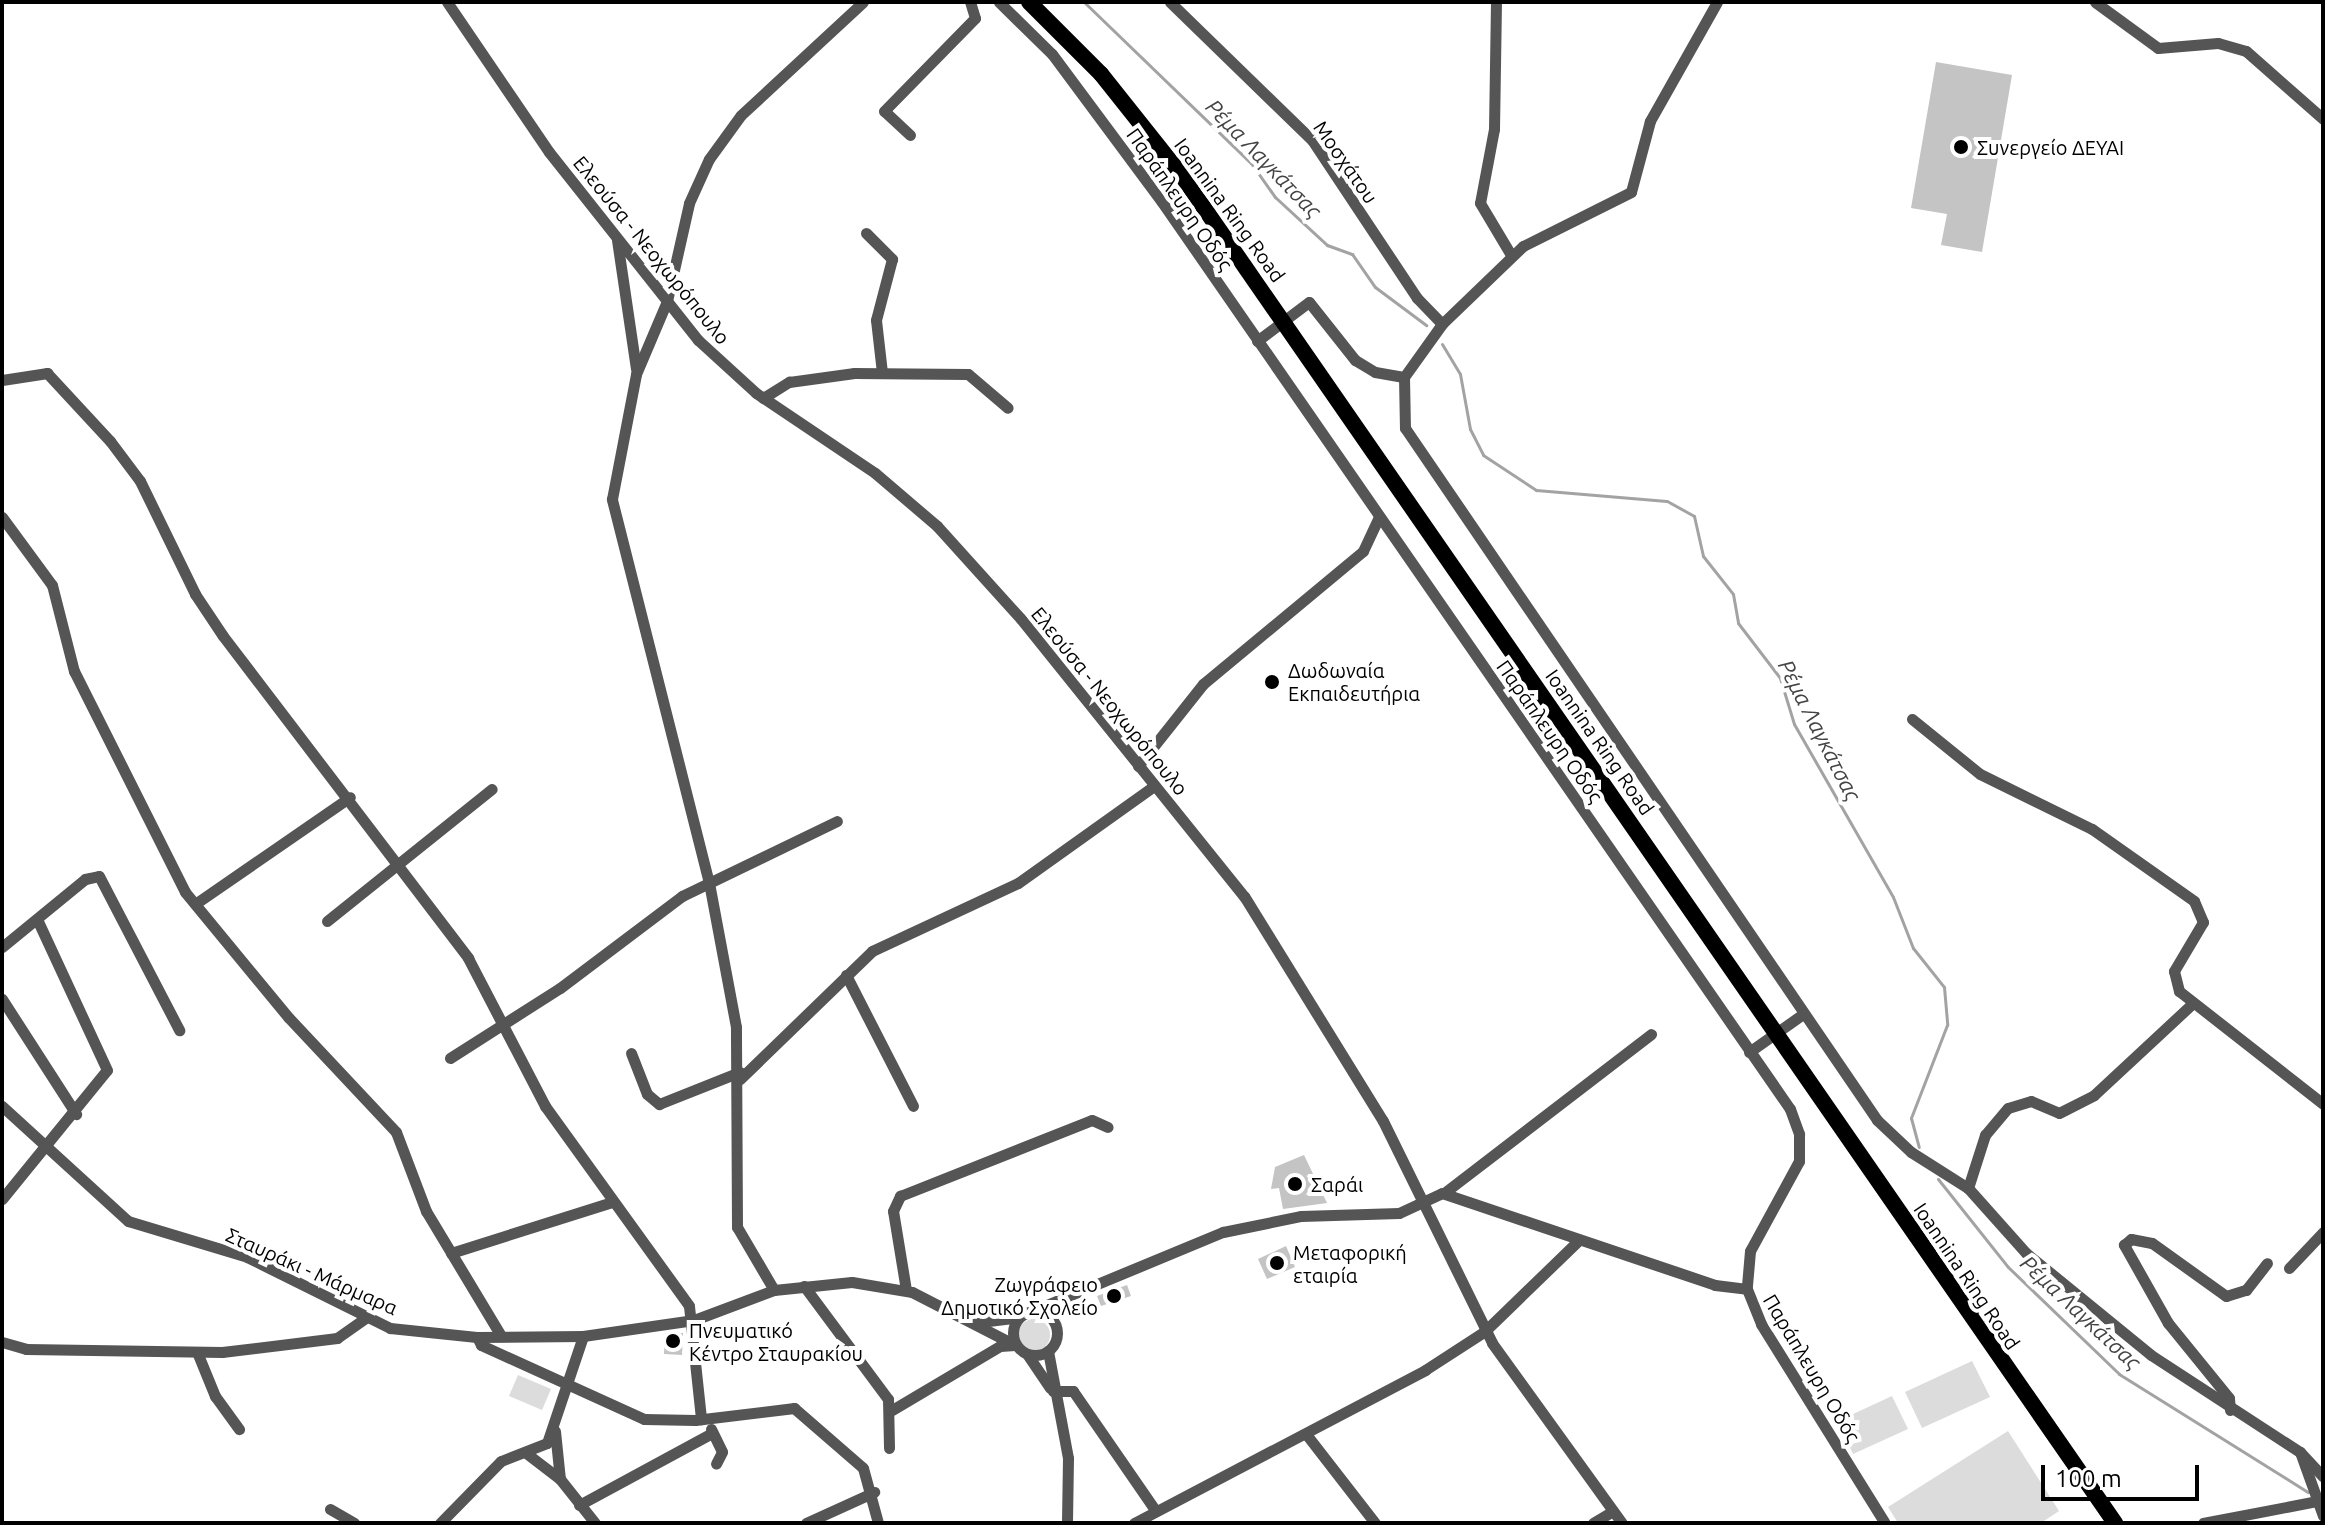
<!DOCTYPE html>
<meta charset="utf-8">
<style>
body{margin:0}
#map{position:relative;width:2325px;height:1525px;overflow:hidden;background:#fff;font-family:Ubuntu,sans-serif}
div>[style]{position:absolute}
[style*='--x']{left:calc(var(--x)*1px);top:calc(var(--y)*1px);width:calc(var(--w)*1px);rotate:calc(var(--a)*1deg)}
.green>*{inset:0;background:#dcdcdc}
.round{border-radius:50%}
.stream>*{height:3px;margin:-1.5px;padding:0 1.5px;transform-origin:1.5px;border-radius:1.5px;background:#a3a3a3}
.building>*{inset:0;background:#c4c4c4}
.minor>*{height:11px;margin:-5.5px;padding:0 5.5px;transform-origin:5.5px;border-radius:5.5px;background:#555}
.minor>.ring{margin:-5.5px;padding:0;box-sizing:content-box;background:none;border:11px solid #555;border-radius:50%}
.highway>*{height:16px;margin:-8px;padding:0 8px;transform-origin:8px;border-radius:8px;background:#000}
.dots>*{width:22px;height:22px;translate:-50% -50%;box-sizing:border-box;border:4px solid #fff;border-radius:50%}
span{translate:-50% -50%;white-space:nowrap;text-align:center;line-height:1.15;-webkit-text-stroke:8px #fff;paint-order:stroke}
.poi-label{font-size:20px;color:#000}
.left{translate:0 -50%;text-align:left}
.right{translate:-100% -50%;text-align:right}
.street-label{font-size:20px;color:#000}
.water-label{font-size:22px;color:#444;font-style:italic}
.frame{position:absolute;inset:0;border:4px solid #000;pointer-events:none}
.scale{position:absolute;left:2041px;top:1465px;width:158px;height:36px;box-sizing:border-box;border:4px solid #000;border-top:0;padding-left:10px;font-size:24px;line-height:28px;white-space:nowrap;color:#000;-webkit-text-stroke:6px #fff;paint-order:stroke}
</style>
<div id="map">
<div class="green">
<i class="round" style="left:1018px;top:1319px;width:32px;height:32px"></i>
<i style="clip-path:polygon(1972px 1361px,1990px 1397px,1922px 1428px,1905px 1392px)"></i>
<i style="clip-path:polygon(518px 1375px,551px 1389px,542px 1410px,509px 1396px)"></i>
<i style="clip-path:polygon(1892px 1396px,1908px 1429px,1853px 1454px,1838px 1421px)"></i>
<i style="clip-path:polygon(2008px 1431px,2059px 1511px,2041px 1523px,1898px 1523px,1888px 1507px)"></i>
</div>
<div class="stream">
<i style="--x:1084;--y:2;--w:232;--a:44"></i>
<i style="--x:1251;--y:163;--w:42;--a:54.8"></i>
<i style="--x:1275;--y:197;--w:71;--a:42.7"></i>
<i style="--x:1327;--y:245;--w:27;--a:20"></i>
<i style="--x:1352;--y:254;--w:40;--a:55.1"></i>
<i style="--x:1375;--y:287;--w:64;--a:36.7"></i>
<i style="--x:1442;--y:344;--w:35;--a:59"></i>
<i style="--x:1460;--y:374;--w:56;--a:79.7"></i>
<i style="--x:1470;--y:429;--w:29;--a:63"></i>
<i style="--x:1483;--y:455;--w:64;--a:33.4"></i>
<i style="--x:1536;--y:490;--w:131;--a:4.8"></i>
<i style="--x:1667;--y:501;--w:31;--a:29"></i>
<i style="--x:1694;--y:516;--w:41;--a:77.3"></i>
<i style="--x:1703;--y:556;--w:48;--a:51.7"></i>
<i style="--x:1733;--y:594;--w:29;--a:80"></i>
<i style="--x:1738;--y:623;--w:69;--a:52.6"></i>
<i style="--x:1780;--y:678;--w:48;--a:73.1"></i>
<i style="--x:1794;--y:724;--w:199;--a:60.2"></i>
<i style="--x:1893;--y:897;--w:55;--a:68.6"></i>
<i style="--x:1913;--y:948;--w:50;--a:51.5"></i>
<i style="--x:1944;--y:987;--w:38;--a:85"></i>
<i style="--x:1947;--y:1025;--w:100;--a:111.2"></i>
<i style="--x:1911;--y:1118;--w:30;--a:75"></i>
<i style="--x:1938;--y:1179;--w:112;--a:51.5"></i>
<i style="--x:2008;--y:1267;--w:154;--a:43.9"></i>
<i style="--x:2119;--y:1374;--w:223;--a:32"></i>
</div>
<div class="building">
<i style="clip-path:polygon(1936px 62px,2012px 75px,1982px 252px,1941px 245px,1947px 214px,1911px 208px)"></i>
<i style="clip-path:polygon(1304px 1155px,1327px 1203px,1283px 1209px,1279px 1188px,1271px 1189px,1275px 1167px)"></i>
<i style="clip-path:polygon(1286px 1246px,1295px 1267px,1267px 1279px,1258px 1259px)"></i>
<i style="clip-path:polygon(1127px 1285px,1131px 1296px,1101px 1306px,1097px 1296px)"></i>
<i style="clip-path:polygon(665px 1333px,683px 1333px,682px 1355px,664px 1354px)"></i>
</div>
<div class="minor">
<i style="--x:447;--y:2;--w:181;--a:55.8"></i>
<i style="--x:549;--y:152;--w:240;--a:51.6"></i>
<i style="--x:698;--y:340;--w:79;--a:42.4"></i>
<i style="--x:756;--y:393;--w:143;--a:33.9"></i>
<i style="--x:875;--y:473;--w:82;--a:40.5"></i>
<i style="--x:937;--y:526;--w:125;--a:47.9"></i>
<i style="--x:1021;--y:619;--w:356;--a:51.2"></i>
<i style="--x:1244;--y:896;--w:264;--a:58.3"></i>
<i style="--x:1383;--y:1121;--w:247;--a:63.8"></i>
<i style="--x:1492;--y:1343;--w:222;--a:54.2"></i>
<i style="--x:999;--y:2;--w:74;--a:44.5"></i>
<i style="--x:1052;--y:54;--w:184;--a:53.4"></i>
<i style="--x:1162;--y:202;--w:1103;--a:55.3"></i>
<i style="--x:1790;--y:1109;--w:27;--a:70"></i>
<i style="--x:1799;--y:1134;--w:27;--a:90"></i>
<i style="--x:1799;--y:1161;--w:102;--a:118.6"></i>
<i style="--x:1750;--y:1251;--w:38;--a:95"></i>
<i style="--x:1747;--y:1289;--w:38;--a:68"></i>
<i style="--x:1761;--y:1324;--w:234;--a:58.1"></i>
<i style="--x:1170;--y:2;--w:198;--a:44.2"></i>
<i style="--x:1312;--y:140;--w:190;--a:56.4"></i>
<i style="--x:1417;--y:298;--w:36;--a:46"></i>
<i style="--x:1496;--y:2;--w:127;--a:90.9"></i>
<i style="--x:1494;--y:129;--w:75;--a:100.7"></i>
<i style="--x:1480;--y:203;--w:61;--a:59.2"></i>
<i style="--x:1717;--y:2;--w:137;--a:119.4"></i>
<i style="--x:1650;--y:121;--w:73;--a:105"></i>
<i style="--x:1631;--y:192;--w:121;--a:153.4"></i>
<i style="--x:1523;--y:246;--w:112;--a:136.1"></i>
<i style="--x:1442;--y:324;--w:65;--a:125.6"></i>
<i style="--x:1404;--y:377;--w:51;--a:88.9"></i>
<i style="--x:1405;--y:428;--w:838;--a:55.7"></i>
<i style="--x:1877;--y:1120;--w:47;--a:43.3"></i>
<i style="--x:1911;--y:1152;--w:67;--a:32.3"></i>
<i style="--x:1968;--y:1188;--w:87;--a:48.3"></i>
<i style="--x:2026;--y:1253;--w:161;--a:39.2"></i>
<i style="--x:2151;--y:1355;--w:178;--a:33.1"></i>
<i style="--x:2300;--y:1452;--w:34;--a:47"></i>
<i style="--x:2095;--y:2;--w:78;--a:36.1"></i>
<i style="--x:2158;--y:48;--w:60;--a:-4.8"></i>
<i style="--x:2218;--y:43;--w:29;--a:16"></i>
<i style="--x:2246;--y:51;--w:103;--a:41.4"></i>
<i style="--x:910;--y:135;--w:35;--a:-137"></i>
<i style="--x:884;--y:111;--w:130;--a:-45.6"></i>
<i style="--x:975;--y:18;--w:17;--a:-107"></i>
<i style="--x:866;--y:233;--w:37;--a:45"></i>
<i style="--x:892;--y:259;--w:63;--a:104.7"></i>
<i style="--x:876;--y:320;--w:53;--a:83.5"></i>
<i style="--x:617;--y:240;--w:130;--a:81.6"></i>
<i style="--x:1257;--y:341;--w:65;--a:-36.9"></i>
<i style="--x:1309;--y:302;--w:74;--a:51.6"></i>
<i style="--x:1355;--y:360;--w:23;--a:31"></i>
<i style="--x:1375;--y:372;--w:29;--a:10"></i>
<i style="--x:2;--y:380;--w:46;--a:-8.8"></i>
<i style="--x:47;--y:373;--w:93;--a:47.2"></i>
<i style="--x:110;--y:441;--w:50;--a:53.1"></i>
<i style="--x:140;--y:481;--w:126;--a:64"></i>
<i style="--x:195;--y:594;--w:50;--a:56.3"></i>
<i style="--x:223;--y:636;--w:405;--a:52.7"></i>
<i style="--x:468;--y:958;--w:167;--a:62.5"></i>
<i style="--x:545;--y:1106;--w:246;--a:54.2"></i>
<i style="--x:689;--y:1306;--w:114;--a:83.9"></i>
<i style="--x:763;--y:398;--w:31;--a:-32"></i>
<i style="--x:789;--y:382;--w:66;--a:-7.9"></i>
<i style="--x:854;--y:373;--w:114;--a:0.5"></i>
<i style="--x:968;--y:374;--w:52;--a:40.4"></i>
<i style="--x:2;--y:517;--w:84;--a:53.7"></i>
<i style="--x:52;--y:585;--w:89;--a:75.7"></i>
<i style="--x:74;--y:671;--w:247;--a:63.3"></i>
<i style="--x:185;--y:892;--w:163;--a:50.5"></i>
<i style="--x:289;--y:1018;--w:156;--a:46.8"></i>
<i style="--x:396;--y:1132;--w:85;--a:69.2"></i>
<i style="--x:426;--y:1211;--w:146;--a:59"></i>
<i style="--x:1912;--y:719;--w:87;--a:39"></i>
<i style="--x:1980;--y:774;--w:125;--a:26.2"></i>
<i style="--x:2092;--y:829;--w:125;--a:35.2"></i>
<i style="--x:2194;--y:901;--w:23;--a:67"></i>
<i style="--x:2203;--y:922;--w:57;--a:120.6"></i>
<i style="--x:2174;--y:971;--w:21;--a:76"></i>
<i style="--x:2179;--y:991;--w:183;--a:38.1"></i>
<i style="--x:1138;--y:766;--w:105;--a:-51.6"></i>
<i style="--x:1203;--y:684;--w:208;--a:-39.7"></i>
<i style="--x:1363;--y:551;--w:38;--a:-65"></i>
<i style="--x:195;--y:904;--w:188;--a:-34.6"></i>
<i style="--x:327;--y:921;--w:211;--a:-38.7"></i>
<i style="--x:2;--y:947;--w:107;--a:-39.3"></i>
<i style="--x:85;--y:879;--w:14;--a:-12"></i>
<i style="--x:99;--y:876;--w:174;--a:62.5"></i>
<i style="--x:846;--y:975;--w:147;--a:62.9"></i>
<i style="--x:2;--y:999;--w:137;--a:57.2"></i>
<i style="--x:1749;--y:1052;--w:66;--a:-35.1"></i>
<i style="--x:631;--y:1053;--w:44;--a:68.7"></i>
<i style="--x:647;--y:1094;--w:16;--a:40"></i>
<i style="--x:659;--y:1104;--w:87;--a:-21.6"></i>
<i style="--x:450;--y:1058;--w:130;--a:-32.5"></i>
<i style="--x:560;--y:988;--w:153;--a:-37"></i>
<i style="--x:682;--y:896;--w:172;--a:-25.8"></i>
<i style="--x:740;--y:1079;--w:184;--a:-44.1"></i>
<i style="--x:872;--y:951;--w:161;--a:-25"></i>
<i style="--x:1018;--y:883;--w:167;--a:-35.5"></i>
<i style="--x:2;--y:1106;--w:171;--a:42.4"></i>
<i style="--x:128;--y:1221;--w:124;--a:16.8"></i>
<i style="--x:247;--y:1257;--w:160;--a:26.4"></i>
<i style="--x:390;--y:1328;--w:87;--a:5.9"></i>
<i style="--x:477;--y:1337;--w:106;--a:-0.5"></i>
<i style="--x:583;--y:1336;--w:112;--a:-8.2"></i>
<i style="--x:694;--y:1320;--w:85;--a:-20.6"></i>
<i style="--x:774;--y:1290;--w:78;--a:-5.9"></i>
<i style="--x:852;--y:1282;--w:61;--a:9.5"></i>
<i style="--x:912;--y:1292;--w:116;--a:27.2"></i>
<i style="--x:1968;--y:1188;--w:56;--a:-72.2"></i>
<i style="--x:1985;--y:1135;--w:35;--a:-50"></i>
<i style="--x:2008;--y:1108;--w:24;--a:-17"></i>
<i style="--x:2031;--y:1101;--w:30;--a:23"></i>
<i style="--x:2059;--y:1113;--w:39;--a:-27"></i>
<i style="--x:2094;--y:1095;--w:134;--a:-42.9"></i>
<i style="--x:1444;--y:1193;--w:261;--a:-37.5"></i>
<i style="--x:2;--y:1199;--w:166;--a:-50.9"></i>
<i style="--x:107;--y:1070;--w:166;--a:-114.9"></i>
<i style="--x:451;--y:1253;--w:169;--a:-17.6"></i>
<i style="--x:2289;--y:1268;--w:50;--a:-46.6"></i>
<i style="--x:804;--y:1286;--w:141;--a:53.4"></i>
<i style="--x:888;--y:1399;--w:49;--a:88.8"></i>
<i style="--x:774;--y:1290;--w:73;--a:-120.4"></i>
<i style="--x:737;--y:1227;--w:200;--a:-90.3"></i>
<i style="--x:736;--y:1027;--w:147;--a:-100.6"></i>
<i style="--x:709;--y:883;--w:396;--a:-104.2"></i>
<i style="--x:612;--y:499;--w:127;--a:-79.1"></i>
<i style="--x:636;--y:374;--w:79;--a:-67"></i>
<i style="--x:667;--y:301;--w:100;--a:-77.3"></i>
<i style="--x:689;--y:203;--w:48;--a:-65.6"></i>
<i style="--x:709;--y:159;--w:54;--a:-54"></i>
<i style="--x:741;--y:115;--w:166;--a:-42.8"></i>
<i style="--x:906;--y:1290;--w:80;--a:-99.3"></i>
<i style="--x:893;--y:1211;--w:17;--a:-65"></i>
<i style="--x:900;--y:1196;--w:206;--a:-21.6"></i>
<i style="--x:1092;--y:1120;--w:17;--a:24"></i>
<i class="ring" style="left:1013px;top:1311px;width:33px;height:33px"></i>
<i style="--x:1032;--y:1311;--w:207;--a:-22.5"></i>
<i style="--x:1223;--y:1232;--w:80;--a:-11.6"></i>
<i style="--x:1301;--y:1216;--w:98;--a:-1.8"></i>
<i style="--x:1399;--y:1213;--w:47;--a:-24.9"></i>
<i style="--x:1442;--y:1193;--w:288;--a:18.6"></i>
<i style="--x:1715;--y:1285;--w:32;--a:7"></i>
<i style="--x:980;--y:1322;--w:39;--a:-7"></i>
<i style="--x:477;--y:1337;--w:9;--a:63"></i>
<i style="--x:481;--y:1345;--w:179;--a:24.4"></i>
<i style="--x:644;--y:1419;--w:51;--a:1.1"></i>
<i style="--x:695;--y:1420;--w:100;--a:-6.9"></i>
<i style="--x:794;--y:1408;--w:91;--a:41"></i>
<i style="--x:863;--y:1468;--w:57;--a:74.7"></i>
<i style="--x:2;--y:1342;--w:25;--a:16"></i>
<i style="--x:26;--y:1349;--w:196;--a:0.9"></i>
<i style="--x:222;--y:1352;--w:116;--a:-6.9"></i>
<i style="--x:337;--y:1338;--w:33;--a:-35"></i>
<i style="--x:1048;--y:1351;--w:109;--a:79.4"></i>
<i style="--x:1068;--y:1458;--w:65;--a:90.9"></i>
<i style="--x:197;--y:1352;--w:48;--a:67.8"></i>
<i style="--x:215;--y:1396;--w:41;--a:54"></i>
<i style="--x:1027;--y:1354;--w:41;--a:55.9"></i>
<i style="--x:1053;--y:1391;--w:20;--a:0"></i>
<i style="--x:1073;--y:1391;--w:145;--a:55.4"></i>
<i style="--x:892;--y:1410;--w:126;--a:-30.7"></i>
<i style="--x:1000;--y:1346;--w:15;--a:-4"></i>
<i style="--x:2230;--y:1410;--w:12;--a:-95"></i>
<i style="--x:2229;--y:1398;--w:97;--a:-129.1"></i>
<i style="--x:2168;--y:1323;--w:90;--a:-119.4"></i>
<i style="--x:2124;--y:1245;--w:9;--a:-41"></i>
<i style="--x:2131;--y:1239;--w:21;--a:11"></i>
<i style="--x:2152;--y:1243;--w:91;--a:35.6"></i>
<i style="--x:2226;--y:1296;--w:21;--a:-17"></i>
<i style="--x:2246;--y:1290;--w:34;--a:-52"></i>
<i style="--x:711;--y:1429;--w:25;--a:64"></i>
<i style="--x:722;--y:1452;--w:13;--a:117"></i>
<i style="--x:555;--y:1431;--w:48;--a:84.1"></i>
<i style="--x:560;--y:1479;--w:56;--a:51.5"></i>
<i style="--x:1306;--y:1434;--w:113;--a:52.2"></i>
<i style="--x:2300;--y:1452;--w:68;--a:70.2"></i>
<i style="--x:526;--y:1453;--w:43;--a:37.4"></i>
<i style="--x:579;--y:1505;--w:151;--a:-28.4"></i>
<i style="--x:330;--y:1509;--w:28;--a:30"></i>
<i style="--x:440;--y:1523;--w:87;--a:-45.5"></i>
<i style="--x:501;--y:1461;--w:49;--a:-21.4"></i>
<i style="--x:547;--y:1443;--w:113;--a:-71.4"></i>
<i style="--x:806;--y:1523;--w:75;--a:-24.5"></i>
<i style="--x:1134;--y:1523;--w:329;--a:-27.7"></i>
<i style="--x:1425;--y:1370;--w:72;--a:-33"></i>
<i style="--x:1485;--y:1331;--w:129;--a:-44.1"></i>
<i style="--x:1593;--y:1523;--w:23;--a:-31"></i>
<i style="--x:2203;--y:1523;--w:122;--a:-10.9"></i>
</div>
<div class="highway">
<i style="--x:1029;--y:2;--w:102;--a:45"></i>
<i style="--x:1101;--y:74;--w:130;--a:51.5"></i>
<i style="--x:1182;--y:176;--w:1639;--a:55.29"></i>
</div>
<div class="dots">
<i style="left:1961px;top:147px;background:#000"></i>
<i style="left:1272px;top:682px;background:#000"></i>
<i style="left:1295px;top:1184px;background:#000"></i>
<i style="left:1277px;top:1263px;background:#000"></i>
<i style="left:1114px;top:1296px;background:#000"></i>
<i style="left:673px;top:1341px;background:#000"></i>
</div>
<div class="poi-label">
<span class="left" style="left:1977px;top:147px">Συνεργείο ΔΕΥΑΙ</span>
<span class="left" style="left:1288px;top:682px">Δωδωναία<br>Εκπαιδευτήρια</span>
<span class="left" style="left:1311px;top:1184px">Σαράι</span>
<span class="left" style="left:1293px;top:1264px">Μεταφορική<br>εταιρία</span>
<span class="right" style="left:1098px;top:1296px">Ζωγράφειο<br>Δημοτικό Σχολείο</span>
<span class="left" style="left:689px;top:1342px">Πνευματικό<br>Κέντρο Σταυρακίου</span>
</div>
<div class="street-label">
<span style="left:1346px;top:162px;rotate:55deg">Μοσχάτου</span>
<span style="left:1180px;top:199px;rotate:55deg">Παράπλευρη Οδός</span>
<span style="left:1230px;top:210px;rotate:54deg">Ioannina Ring Road</span>
<span style="left:652px;top:250px;rotate:51deg">Ελεούσα - Νεοχωρόπουλο</span>
<span style="left:1110px;top:701px;rotate:51deg">Ελεούσα - Νεοχωρόπουλο</span>
<span style="left:1550px;top:731px;rotate:55deg">Παράπλευρη Οδός</span>
<span style="left:1600px;top:742px;rotate:55deg">Ioannina Ring Road</span>
<span style="left:312px;top:1271px;rotate:24deg">Σταυράκι - Μάρμαρα</span>
<span style="left:1967px;top:1276px;rotate:56deg">Ioannina Ring Road</span>
<span style="left:1812px;top:1368px;rotate:59deg">Παράπλευρη Οδός</span>
</div>
<div class="water-label">
<span style="left:1264px;top:158px;rotate:46deg">Ρέμα Λαγκάτσας</span>
<span style="left:1820px;top:730px;rotate:63deg">Ρέμα Λαγκάτσας</span>
<span style="left:2081px;top:1312px;rotate:43deg">Ρέμα Λαγκάτσας</span>
</div>
<div class="frame"></div>
<div class="scale">100 m</div>
</div>
